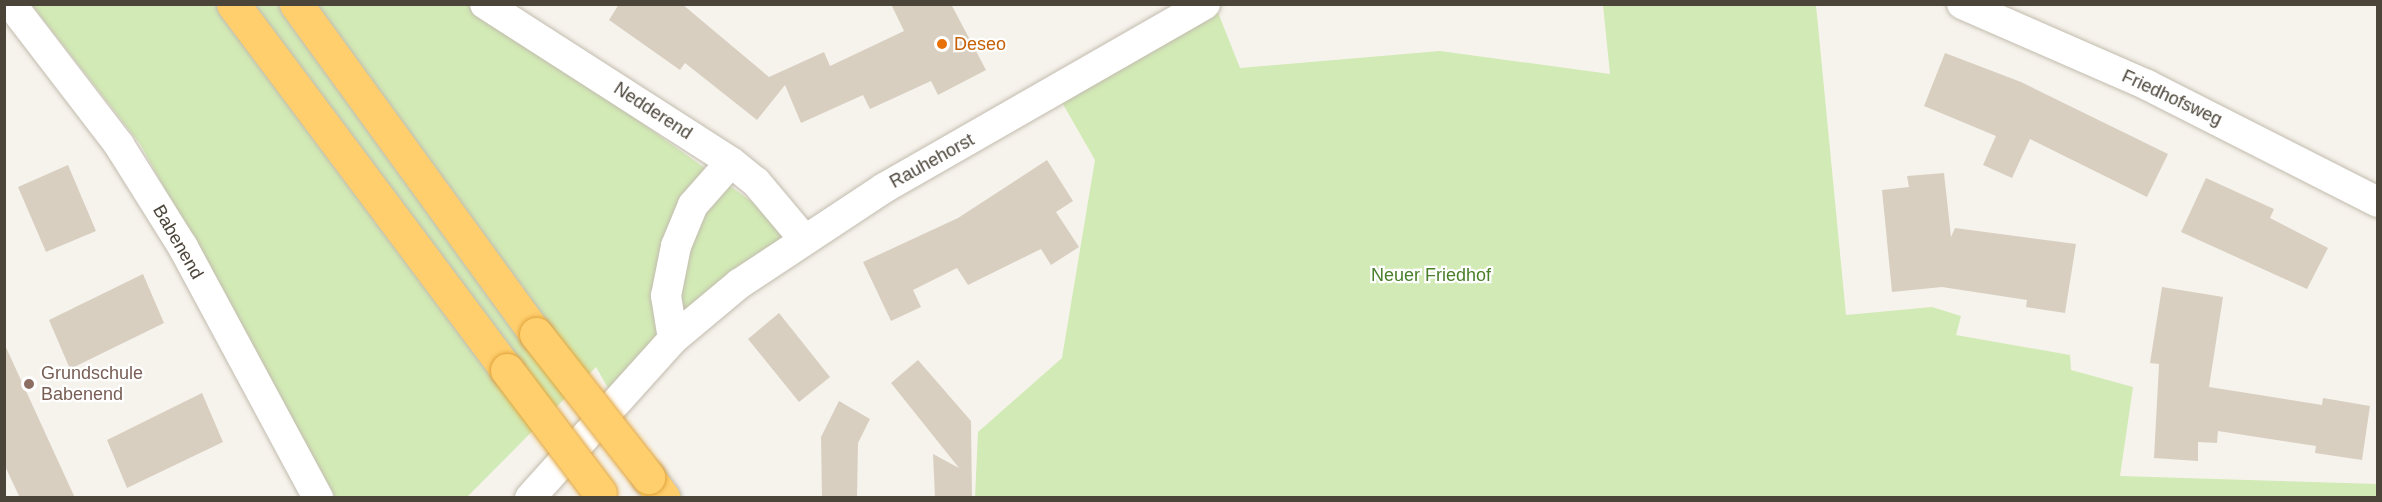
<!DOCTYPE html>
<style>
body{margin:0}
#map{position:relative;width:2382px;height:502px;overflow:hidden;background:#f6f3ec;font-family:Arial,sans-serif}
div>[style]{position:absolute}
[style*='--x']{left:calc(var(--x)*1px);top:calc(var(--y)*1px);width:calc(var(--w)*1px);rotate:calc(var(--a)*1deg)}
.green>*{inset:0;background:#d2eab5}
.building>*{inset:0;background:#d8cfc1}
.roads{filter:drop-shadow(0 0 2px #c2bbae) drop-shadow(0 0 2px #c2bbae)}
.minor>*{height:30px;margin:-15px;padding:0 15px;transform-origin:15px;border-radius:15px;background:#fff}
.highway>*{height:33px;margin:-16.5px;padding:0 16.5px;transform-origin:16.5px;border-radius:16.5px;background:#ffcf6e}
.bridges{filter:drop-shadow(0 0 2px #e0a43c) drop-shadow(0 0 2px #e0a43c)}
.highway-bridge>*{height:33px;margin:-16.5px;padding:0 16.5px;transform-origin:16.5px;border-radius:16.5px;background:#ffcf6e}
.dots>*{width:16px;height:16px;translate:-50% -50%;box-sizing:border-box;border:3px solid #fff;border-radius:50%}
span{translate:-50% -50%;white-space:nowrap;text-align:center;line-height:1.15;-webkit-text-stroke:4.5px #fff;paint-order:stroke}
.food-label{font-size:18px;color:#c56008}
.left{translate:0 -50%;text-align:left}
.street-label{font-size:18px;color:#4b4439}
.park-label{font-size:18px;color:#4a7f2a}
.education-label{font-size:18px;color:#785e54}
.frame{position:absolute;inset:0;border:6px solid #4b4439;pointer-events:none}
</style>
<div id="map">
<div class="green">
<i style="clip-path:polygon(32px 5px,476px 5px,803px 238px,616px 402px,596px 367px,467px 497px,335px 497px,140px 144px)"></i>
<i style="clip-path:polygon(1215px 5px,1240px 68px,1440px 51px,1610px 74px,1603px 5px,1816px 5px,1846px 315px,1932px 307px,1961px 316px,1956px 335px,2070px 355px,2071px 370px,2133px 387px,2120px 476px,2378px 484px,2377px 498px,975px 498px,978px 432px,1062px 358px,1095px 160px,1056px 92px)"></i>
</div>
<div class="building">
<i style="clip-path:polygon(619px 4px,682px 4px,769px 77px,824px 52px,830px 66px,904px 31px,891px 4px,951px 4px,986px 70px,938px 95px,931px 81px,870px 109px,863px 95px,801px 123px,785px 85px,757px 120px,685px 63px,680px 70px,609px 20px)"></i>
<i style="clip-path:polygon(1945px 53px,2021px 82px,2168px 154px,2147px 197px,2030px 139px,2012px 178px,1983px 165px,1996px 136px,1924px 106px)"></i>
<i style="clip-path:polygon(1047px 160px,1073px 201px,1056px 212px,1079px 247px,1051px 265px,1041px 249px,968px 285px,957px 268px,913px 290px,921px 307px,891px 321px,863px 262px,958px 218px)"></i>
<i style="clip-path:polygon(68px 165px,96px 231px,46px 252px,18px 187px)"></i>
<i style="clip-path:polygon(1944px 173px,1951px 237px,1955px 228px,2076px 244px,2065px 313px,2026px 307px,2027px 300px,1942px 287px,1892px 292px,1882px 190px,1909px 187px,1907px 176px)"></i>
<i style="clip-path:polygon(2206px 178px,2274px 209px,2270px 218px,2328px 248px,2307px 289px,2181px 232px)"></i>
<i style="clip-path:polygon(143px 274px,164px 323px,70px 369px,49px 320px)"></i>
<i style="clip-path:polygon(2162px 287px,2223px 297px,2209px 387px,2322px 405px,2323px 398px,2370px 406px,2362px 460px,2315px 453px,2316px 446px,2218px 431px,2217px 443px,2198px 442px,2198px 461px,2154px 458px,2159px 364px,2150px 363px)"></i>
<i style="clip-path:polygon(779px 313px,830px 377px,799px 402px,748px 339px)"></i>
<i style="clip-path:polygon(4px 343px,75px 498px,20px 498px,4px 464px)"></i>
<i style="clip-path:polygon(918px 360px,971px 421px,972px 498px,935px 498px,933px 454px,959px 468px,891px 383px)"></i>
<i style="clip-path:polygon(202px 393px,223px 442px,127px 488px,107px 440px)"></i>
<i style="clip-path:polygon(839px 401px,870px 419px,858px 443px,857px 498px,822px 498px,821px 437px)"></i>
</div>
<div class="roads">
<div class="minor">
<i style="--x:11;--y:4;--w:178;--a:52.5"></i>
<i style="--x:119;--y:145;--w:120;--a:57.9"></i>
<i style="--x:183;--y:247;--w:285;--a:61.7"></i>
<i style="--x:485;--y:4;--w:292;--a:32.7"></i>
<i style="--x:731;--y:162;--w:32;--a:39"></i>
<i style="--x:756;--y:182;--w:73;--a:50"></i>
<i style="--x:1962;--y:4;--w:202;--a:23.6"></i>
<i style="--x:2147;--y:85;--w:259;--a:26.9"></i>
<i style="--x:673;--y:339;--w:44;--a:-99.2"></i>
<i style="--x:666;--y:296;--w:51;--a:-78.7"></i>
<i style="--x:676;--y:246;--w:44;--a:-67.5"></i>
<i style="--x:693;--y:205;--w:57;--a:-48.5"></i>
<i style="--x:530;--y:498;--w:214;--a:-48"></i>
<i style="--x:673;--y:339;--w:86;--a:-39.8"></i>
<i style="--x:739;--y:284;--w:174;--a:-33.5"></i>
<i style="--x:884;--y:188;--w:370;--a:-29.8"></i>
</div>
<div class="highway">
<i style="--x:233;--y:4;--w:457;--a:53.2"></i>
<i style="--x:296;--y:4;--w:408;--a:54"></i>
<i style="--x:648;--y:477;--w:26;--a:53"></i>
</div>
</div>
<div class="bridges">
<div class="highway-bridge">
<i style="--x:536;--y:334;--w:182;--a:51.9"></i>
<i style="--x:507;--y:370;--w:154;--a:52.9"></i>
</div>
</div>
<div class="dots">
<i style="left:942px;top:44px;background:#e8710a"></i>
<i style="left:29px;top:384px;background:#8d6e63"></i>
</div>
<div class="food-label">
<span class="left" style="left:954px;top:44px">Deseo</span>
</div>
<div class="street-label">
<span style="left:2172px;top:98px;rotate:25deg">Friedhofsweg</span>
<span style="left:653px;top:111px;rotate:33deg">Nedderend</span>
<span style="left:932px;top:161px;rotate:-29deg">Rauhehorst</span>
<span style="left:178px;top:242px;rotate:60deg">Babenend</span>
</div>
<div class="park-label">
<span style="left:1431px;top:275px">Neuer Friedhof</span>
</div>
<div class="education-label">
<span class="left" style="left:41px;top:384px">Grundschule<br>Babenend</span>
</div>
<div class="frame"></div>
</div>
